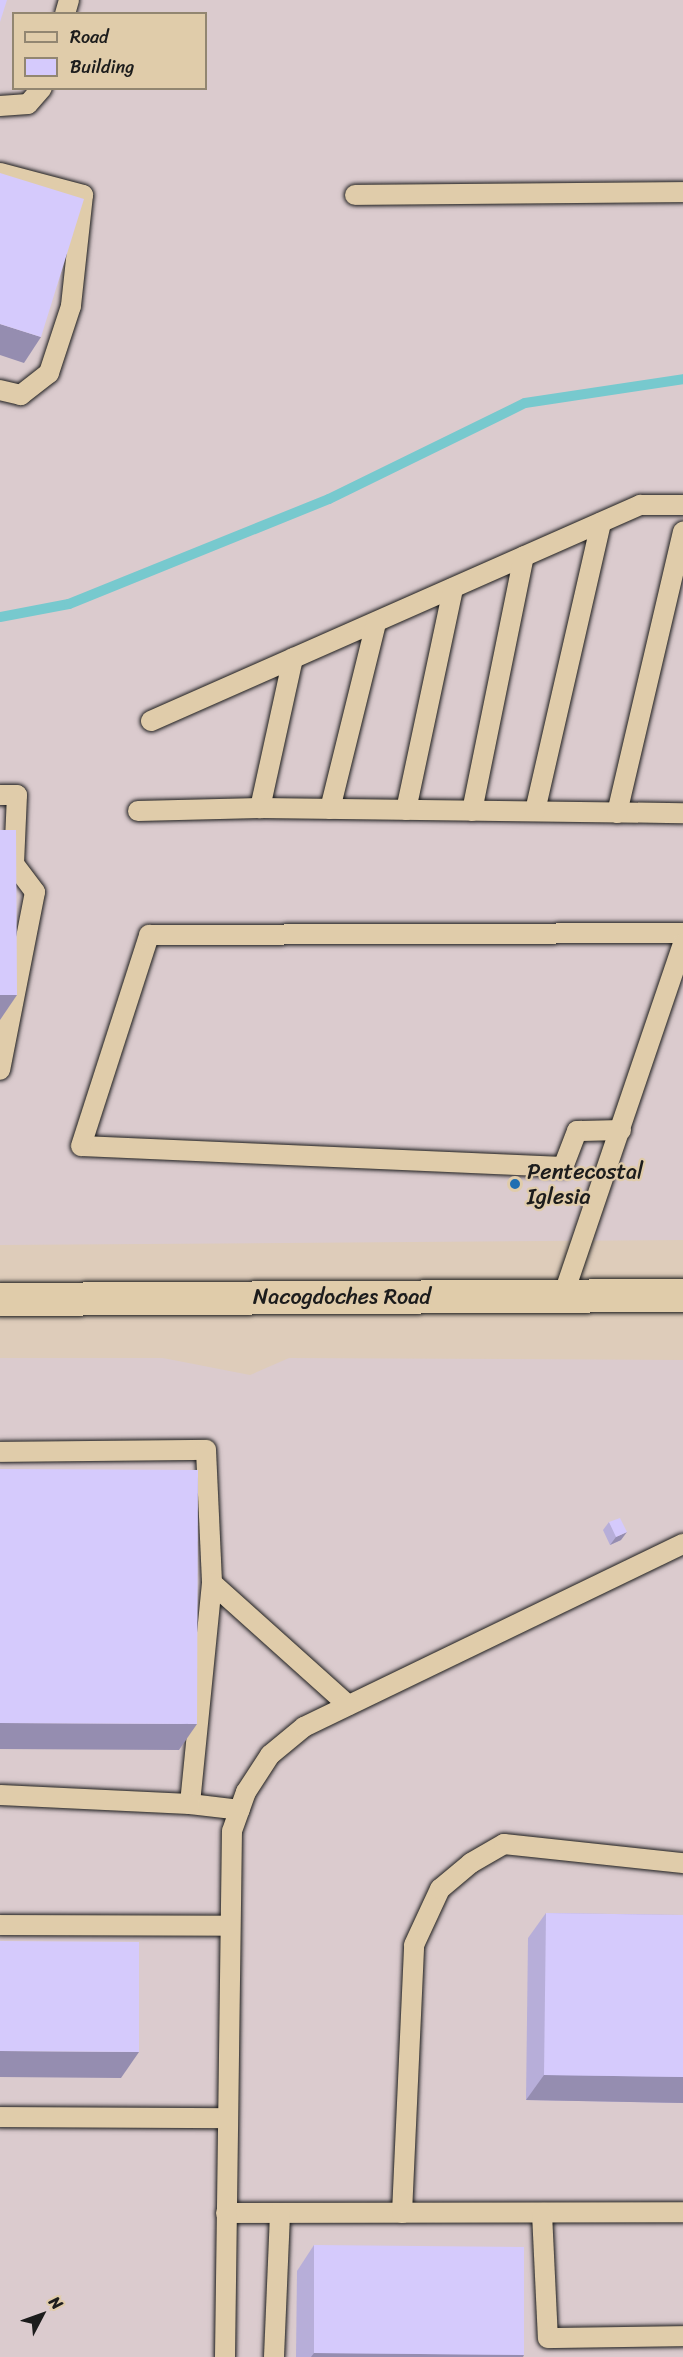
<!DOCTYPE html>
<style>
body{margin:0}
#map{position:relative;width:683px;height:2357px;overflow:hidden;background:#deccba;font-family:Sriracha,sans-serif}
div>[style]{position:absolute}
[style*='--x']{left:calc(var(--x)*1px);top:calc(var(--y)*1px);width:calc(var(--w)*1px);rotate:calc(var(--a)*1deg)}
.built>*{inset:0;background:#dbcbce}
.stream>*{height:10px;margin:-5px;padding:0 5px;transform-origin:5px;border-radius:5px;background:#77c9ce}
.roads{filter:drop-shadow(0 0 2px #1c1c1c) drop-shadow(0 0 2px #1c1c1c)}
.lane>*{height:20px;margin:-10px;padding:0 10px;transform-origin:10px;border-radius:10px;background:#e0ccaa}
.secondary>*{height:33px;margin:-16.5px;padding:0 16.5px;transform-origin:16.5px;border-radius:16.5px;background:#e0ccaa}
.wall>*{inset:0;background:#b7aed9}
.shaded-wall>*{inset:0;background:#958db0}
.building>*{inset:0;background:#d5cafc}
.dots>*{width:16px;height:16px;translate:-50% -50%;box-sizing:border-box;border:3px solid #e0ccaa;border-radius:50%}
span{translate:-50% -50%;white-space:nowrap;text-align:center;line-height:1.15;-webkit-text-stroke:4.5px #e0ccaa;paint-order:stroke}
.poi-label{font-size:22px;color:#1c1c1c}
.left{translate:0 -50%;text-align:left}
.street-label{font-size:22px;color:#1c1c1c}
.legend{position:absolute;left:12px;top:12px;width:195px;height:78px;box-sizing:border-box;background:#e0ccaa;border:2px solid #928671;margin:0;padding:8px 10px;list-style:none;font-size:18px;color:#1c1c1c}
.legend li{display:flex;align-items:center;gap:12px;height:30px}
.legend b{width:30px;border:2px solid #928671}
.north{position:absolute;left:12px;top:2285px;width:60px;height:60px;-webkit-text-stroke:4px #e0ccaa;paint-order:stroke;rotate:49deg;font-size:16px;font-weight:700;line-height:24px;text-align:center;color:#1c1c1c}
.north::after{content:'';display:block;margin:auto;width:21px;height:27px;background:#1c1c1c;clip-path:polygon(50% 0,100% 100%,50% 72%,0 100%)}
</style>
<div id="map">
<div class="built">
<i style="clip-path:polygon(evenodd,0 0,683px 0,683px 1240px,0 1245px,0 0,14px 14px,206px 14px,206px 88px,14px 88px,14px 14px)"></i>
<i style="clip-path:polygon(0 1358px,163px 1358px,250px 1375px,289px 1358px,683px 1360px,683px 2357px,0 2357px)"></i>
</div>
<div class="stream">
<i style="--x:0;--y:617;--w:70;--a:-10.7"></i>
<i style="--x:69;--y:604;--w:280;--a:-22"></i>
<i style="--x:329;--y:499;--w:218;--a:-26.1"></i>
<i style="--x:525;--y:403;--w:160;--a:-8.6"></i>
</div>
<div class="roads">
<div class="lane">
<i style="--x:65;--y:14;--w:15;--a:-74"></i>
<i style="--x:0;--y:106;--w:28;--a:-4"></i>
<i style="--x:28;--y:104;--w:21;--a:-49"></i>
<i style="--x:0;--y:173;--w:86;--a:14.8"></i>
<i style="--x:83;--y:195;--w:112;--a:96.2"></i>
<i style="--x:71;--y:306;--w:71;--a:108.2"></i>
<i style="--x:49;--y:373;--w:36;--a:142"></i>
<i style="--x:21;--y:395;--w:22;--a:-167"></i>
<i style="--x:355;--y:195;--w:328;--a:-0.5"></i>
<i style="--x:293;--y:658;--w:154;--a:102.4"></i>
<i style="--x:260;--y:808;--w:423;--a:0.7"></i>
<i style="--x:151;--y:721;--w:535;--a:-23.83"></i>
<i style="--x:640;--y:505;--w:43;--a:0"></i>
<i style="--x:0;--y:795;--w:17;--a:0"></i>
<i style="--x:17;--y:795;--w:69;--a:92.5"></i>
<i style="--x:14;--y:864;--w:35;--a:53"></i>
<i style="--x:35;--y:892;--w:181;--a:101.1"></i>
<i style="--x:330;--y:809;--w:192;--a:-76.1"></i>
<i style="--x:406;--y:810;--w:227;--a:-78"></i>
<i style="--x:138;--y:811;--w:122;--a:-1.4"></i>
<i style="--x:472;--y:811;--w:260;--a:-78.5"></i>
<i style="--x:535;--y:811;--w:296;--a:-77.1"></i>
<i style="--x:617;--y:813;--w:289;--a:-76.8"></i>
<i style="--x:621;--y:1130;--w:44;--a:178.7"></i>
<i style="--x:577;--y:1131;--w:39;--a:111"></i>
<i style="--x:563;--y:1167;--w:482;--a:-177.5"></i>
<i style="--x:81;--y:1146;--w:222;--a:-72.1"></i>
<i style="--x:149;--y:935;--w:534;--a:-0.21"></i>
<i style="--x:563;--y:1296;--w:372;--a:-71.2"></i>
<i style="--x:0;--y:1452;--w:206;--a:-0.6"></i>
<i style="--x:206;--y:1450;--w:133;--a:87.4"></i>
<i style="--x:212;--y:1583;--w:183;--a:41.9"></i>
<i style="--x:212;--y:1583;--w:222;--a:95.7"></i>
<i style="--x:190;--y:1804;--w:50;--a:6.8"></i>
<i style="--x:0;--y:1795;--w:190;--a:2.7"></i>
<i style="--x:0;--y:1925;--w:230;--a:0.2"></i>
<i style="--x:0;--y:2117;--w:227;--a:0.3"></i>
<i style="--x:226;--y:2213;--w:457;--a:-0.1"></i>
<i style="--x:402;--y:2213;--w:268;--a:-87.4"></i>
<i style="--x:414;--y:1945;--w:62;--a:-65.1"></i>
<i style="--x:440;--y:1889;--w:40;--a:-40"></i>
<i style="--x:471;--y:1863;--w:38;--a:-30"></i>
<i style="--x:504;--y:1844;--w:180;--a:6.1"></i>
<i style="--x:542;--y:2213;--w:125;--a:87.3"></i>
<i style="--x:548;--y:2338;--w:135;--a:-0.8"></i>
<i style="--x:225;--y:2357;--w:526;--a:-89.24"></i>
<i style="--x:232;--y:1831;--w:41;--a:-70.3"></i>
<i style="--x:246;--y:1792;--w:44;--a:-57"></i>
<i style="--x:270;--y:1755;--w:44;--a:-39.5"></i>
<i style="--x:304;--y:1727;--w:421;--a:-25.8"></i>
<i style="--x:274;--y:2357;--w:144;--a:-87.6"></i>
</div>
<div class="secondary">
<i style="--x:0;--y:1299;--w:683;--a:-0.34"></i>
</div>
</div>
<div class="wall">
<i style="clip-path:polygon(609px 1522px,621px 1540px,610px 1545px,603px 1530px)"></i>
<i style="clip-path:polygon(546px 1913px,683px 1915px,683px 2103px,526px 2100px,528px 1938px)"></i>
<i style="clip-path:polygon(314px 2245px,523px 2357px,296px 2357px,297px 2271px)"></i>
</div>
<div class="shaded-wall">
<i style="clip-path:polygon(0 324px,41px 337px,24px 363px,0 355px)"></i>
<i style="clip-path:polygon(0 995px,17px 995px,0 1020px)"></i>
<i style="clip-path:polygon(627px 1532px,621px 1540px,610px 1545px,616px 1537px)"></i>
<i style="clip-path:polygon(0 1723px,197px 1724px,179px 1750px,0 1749px)"></i>
<i style="clip-path:polygon(0 2051px,139px 2052px,121px 2078px,0 2077px)"></i>
<i style="clip-path:polygon(544px 2075px,683px 2077px,683px 2103px,526px 2100px)"></i>
<i style="clip-path:polygon(314px 2353px,524px 2355px,523px 2357px,311px 2357px)"></i>
</div>
<div class="building">
<i style="clip-path:polygon(0 0,7px 0,0 22px)"></i>
<i style="clip-path:polygon(0 173px,84px 199px,41px 337px,0 324px)"></i>
<i style="clip-path:polygon(0 830px,16px 830px,17px 995px,0 995px)"></i>
<i style="clip-path:polygon(0 1469px,198px 1470px,197px 1724px,0 1723px)"></i>
<i style="clip-path:polygon(620px 1518px,627px 1532px,616px 1537px,609px 1522px)"></i>
<i style="clip-path:polygon(546px 1913px,683px 1915px,683px 2077px,544px 2075px)"></i>
<i style="clip-path:polygon(0 1941px,139px 1942px,139px 2052px,0 2051px)"></i>
<i style="clip-path:polygon(314px 2245px,524px 2247px,524px 2355px,314px 2353px)"></i>
</div>
<div class="dots">
<i style="left:515px;top:1184px;background:#1f6fb2"></i>
</div>
<div class="poi-label">
<span class="left" style="left:527px;top:1184px">Pentecostal<br>Iglesia</span>
</div>
<div class="street-label">
<span style="left:342px;top:1297px">Nacogdoches Road</span>
</div>
<ul class="legend">
<li><b style="height:8px;background:#e0ccaa"></b>Road</li>
<li><b style="height:16px;background:#d5cafc"></b>Building</li>
</ul>
<div class="north">N</div>
</div>
